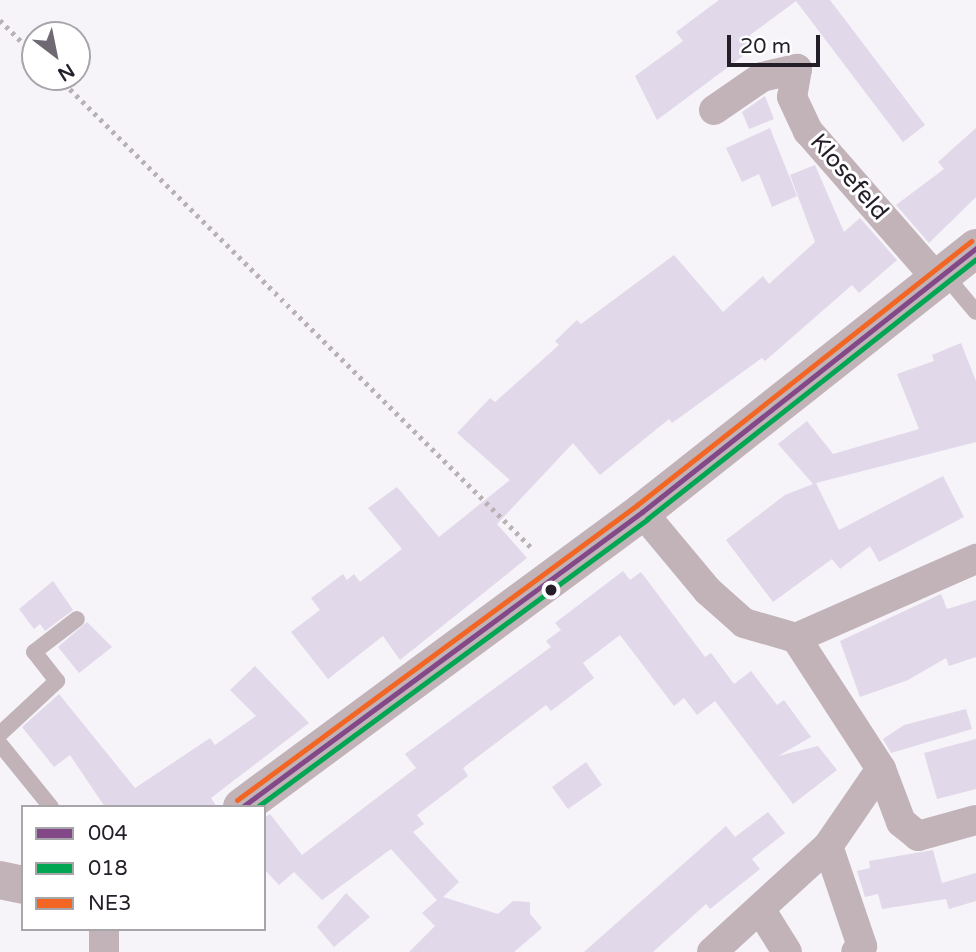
<!DOCTYPE html>
<style>
body{margin:0}
#map{position:relative;width:976px;height:952px;overflow:hidden;background:#f6f3f9;font-family:"Varela Round",sans-serif}
div>[style]{position:absolute}
[style*='--x']{left:calc(var(--x)*1px);top:calc(var(--y)*1px);width:calc(var(--w)*1px);rotate:calc(var(--a)*1deg)}
.building>*{inset:0;background:#e1d8ea}
.path>*{height:4.5px;margin-top:-2.25px;transform-origin:0;background:repeating-linear-gradient(90deg,#bab1b5 0 3.5px,transparent 0 8.5px)}
.service>*{height:16px;margin:-8px;padding:0 8px;transform-origin:8px;border-radius:8px;background:#c1b3b8}
.minor>*{height:30px;margin:-15px;padding:0 15px;transform-origin:15px;border-radius:15px;background:#c1b3b8}
.tertiary>*{height:38px;margin:-19px;padding:0 19px;transform-origin:19px;border-radius:19px;background:#c1b3b8}
.bus-1>*{height:5px;margin:-2.5px;padding:0 2.5px;transform-origin:2.5px;border-radius:2.5px;background:#824888}
.bus-2>*{height:5px;margin:-2.5px;padding:0 2.5px;transform-origin:2.5px;border-radius:2.5px;background:#00a651}
.bus-3>*{height:5px;margin:-2.5px;padding:0 2.5px;transform-origin:2.5px;border-radius:2.5px;background:#f26522}
.dots>*{width:19px;height:19px;translate:-50% -50%;box-sizing:border-box;border:4px solid #fff;border-radius:50%}
span{translate:-50% -50%;white-space:nowrap;text-align:center;line-height:1.15;-webkit-text-stroke:6px #fff;paint-order:stroke}
.street-label{font-size:24px;color:#241e29}
.legend{position:absolute;left:21px;top:805px;width:245px;height:126px;box-sizing:border-box;background:#fff;border:2px solid #a7a5a9;margin:0;padding:9px 12px;list-style:none;font-size:21px;color:#241e29}
.legend li{display:flex;align-items:center;gap:14px;height:35px}
.legend b{width:35px;border:2px solid #a7a5a9}
.north{position:absolute;left:21px;top:21px;width:70px;height:70px;box-sizing:border-box;background:#fff;border:2px solid #a7a5a9;border-radius:50%;rotate:148deg;font-size:19px;font-weight:700;line-height:28px;text-align:center;color:#241e29}
.north::after{content:'';display:block;margin:auto;width:24px;height:32px;background:#6e6972;clip-path:polygon(50% 0,100% 100%,50% 72%,0 100%)}
.scale{position:absolute;left:727px;top:35px;width:93px;height:32px;box-sizing:border-box;border:4px solid #241e29;border-top:0;padding-left:9px;font-size:21px;line-height:24px;white-space:nowrap;color:#241e29;-webkit-text-stroke:5px #fff;paint-order:stroke}
</style>
<div id="map">
<div class="building">
<i style="clip-path:polygon(719px 0,830px 0,925px 125px,903px 142px,796px 1px,750px 35px,755px 43px,743px 56px,657px 120px,635px 76px,683px 41px,676px 32px)"></i>
<i style="clip-path:polygon(765px 96px,774px 119px,749px 129px,742px 112px)"></i>
<i style="clip-path:polygon(770px 128px,797px 196px,772px 207px,759px 174px,742px 182px,726px 148px)"></i>
<i style="clip-path:polygon(976px 128px,976px 197px,929px 243px,896px 205px,944px 169px,938px 162px)"></i>
<i style="clip-path:polygon(815px 165px,844px 232px,860px 218px,897px 260px,859px 293px,852px 285px,765px 361px,762px 358px,672px 423px,669px 419px,600px 475px,573px 443px,497px 524px,527px 558px,400px 660px,383px 636px,328px 679px,291px 632px,320px 610px,311px 598px,343px 574px,347px 580px,354px 574px,360px 582px,402px 549px,368px 508px,397px 487px,439px 537px,510px 480px,457px 433px,490px 398px,495px 402px,559px 345px,555px 341px,577px 320px,581px 324px,674px 255px,723px 312px,763px 276px,769px 284px,815px 242px,790px 175px)"></i>
<i style="clip-path:polygon(961px 343px,976px 381px,976px 442px,816px 483px,839px 530px,943px 476px,964px 517px,879px 562px,870px 546px,840px 569px,832px 559px,773px 602px,726px 540px,785px 495px,813px 484px,778px 444px,807px 421px,833px 454px,919px 429px,897px 374px,934px 361px,932px 355px)"></i>
<i style="clip-path:polygon(623px 571px,630px 580px,641px 572px,705px 657px,711px 653px,734px 684px,751px 671px,777px 705px,784px 700px,811px 737px,778px 756px,818px 746px,837px 770px,793px 804px,715px 701px,697px 715px,684px 698px,674px 706px,620px 635px,583px 663px,594px 678px,551px 711px,546px 705px,463px 768px,468px 776px,417px 815px,424px 824px,413px 832px,459px 882px,443px 897px,498px 914px,513px 901px,530px 902px,530px 914px,542px 928px,514px 952px,409px 952px,435px 926px,422px 913px,437px 900px,391px 849px,322px 900px,294px 872px,279px 885px,264px 869px,264px 818px,270px 814px,302px 855px,416px 768px,405px 754px,551px 647px,546px 641px,561px 630px,555px 623px)"></i>
<i style="clip-path:polygon(53px 581px,73px 610px,45px 631px,40px 624px,34px 629px,19px 609px)"></i>
<i style="clip-path:polygon(941px 594px,947px 609px,976px 600px,976px 657px,949px 666px,946px 658px,908px 680px,860px 697px,840px 641px)"></i>
<i style="clip-path:polygon(87px 622px,112px 647px,79px 673px,58px 647px)"></i>
<i style="clip-path:polygon(255px 666px,309px 723px,211px 798px,217px 807px,105px 807px,70px 755px,54px 767px,22px 727px,59px 694px,135px 788px,210px 738px,215px 745px,256px 716px,230px 690px)"></i>
<i style="clip-path:polygon(966px 709px,972px 729px,891px 753px,883px 739px,904px 725px)"></i>
<i style="clip-path:polygon(976px 739px,976px 789px,937px 799px,924px 753px)"></i>
<i style="clip-path:polygon(586px 762px,602px 785px,568px 809px,552px 787px)"></i>
<i style="clip-path:polygon(768px 812px,785px 833px,752px 859px,760px 869px,710px 909px,706px 904px,653px 952px,584px 952px,726px 826px,735px 837px)"></i>
<i style="clip-path:polygon(933px 850px,942px 883px,976px 873px,976px 901px,949px 909px,946px 899px,882px 909px,878px 894px,865px 897px,857px 871px,870px 868px,869px 861px)"></i>
<i style="clip-path:polygon(346px 893px,370px 917px,334px 947px,317px 927px)"></i>
</div>
<div class="path">
<i style="--x:0;--y:20;--w:49;--a:45"></i>
<i style="--x:58;--y:77;--w:671;--a:44.82"></i>
</div>
<div class="service">
<i style="--x:945;--y:275;--w:48;--a:50"></i>
<i style="--x:0;--y:734;--w:78;--a:-42.9"></i>
<i style="--x:57;--y:681;--w:37;--a:-128"></i>
<i style="--x:34;--y:652;--w:54;--a:-37.5"></i>
<i style="--x:0;--y:744;--w:81;--a:51"></i>
</div>
<div class="minor">
<i style="--x:714;--y:110;--w:58;--a:-34.5"></i>
<i style="--x:762;--y:77;--w:36;--a:-13"></i>
<i style="--x:797;--y:69;--w:28;--a:100"></i>
<i style="--x:792;--y:97;--w:38;--a:65"></i>
<i style="--x:808;--y:131;--w:199;--a:48.9"></i>
<i style="--x:642;--y:512;--w:103;--a:50.1"></i>
<i style="--x:708;--y:591;--w:48;--a:41.6"></i>
<i style="--x:744;--y:623;--w:54;--a:16.1"></i>
<i style="--x:796;--y:638;--w:197;--a:-23.7"></i>
<i style="--x:796;--y:638;--w:156;--a:57"></i>
<i style="--x:881;--y:769;--w:57;--a:69.3"></i>
<i style="--x:901;--y:822;--w:22;--a:39"></i>
<i style="--x:918;--y:836;--w:60;--a:-15.4"></i>
<i style="--x:828;--y:846;--w:106;--a:71.2"></i>
<i style="--x:862;--y:946;--w:8;--a:135"></i>
<i style="--x:762;--y:912;--w:47;--a:58"></i>
<i style="--x:104;--y:952;--w:23;--a:-90"></i>
<i style="--x:712;--y:952;--w:157;--a:-42.4"></i>
<i style="--x:828;--y:846;--w:93;--a:-55.5"></i>
</div>
<div class="tertiary">
<i style="--x:242;--y:807;--w:497;--a:-36.4"></i>
<i style="--x:642;--y:512;--w:426;--a:-38.3"></i>
<i style="--x:0;--y:880;--w:24;--a:12"></i>
</div>
<div class="bus-1">
<i style="--x:242;--y:807;--w:497;--a:-36.4"></i>
<i style="--x:642;--y:512;--w:426;--a:-38.3"></i>
</div>
<div class="bus-2">
<i style="--x:257;--y:807;--w:485;--a:-36.4"></i>
<i style="--x:647;--y:519;--w:419;--a:-38.3"></i>
</div>
<div class="bus-3">
<i style="--x:237;--y:800;--w:497;--a:-36.4"></i>
<i style="--x:637;--y:505;--w:426;--a:-38.3"></i>
</div>
<div class="dots">
<i style="left:551px;top:590px;background:#241e29"></i>
</div>
<div class="street-label">
<span style="left:849px;top:177px;rotate:49deg">Klosefeld</span>
</div>
<ul class="legend">
<li><b style="height:9px;background:#824888"></b>004</li>
<li><b style="height:9px;background:#00a651"></b>018</li>
<li><b style="height:9px;background:#f26522"></b>NE3</li>
</ul>
<div class="north">N</div>
<div class="scale">20 m</div>
</div>
